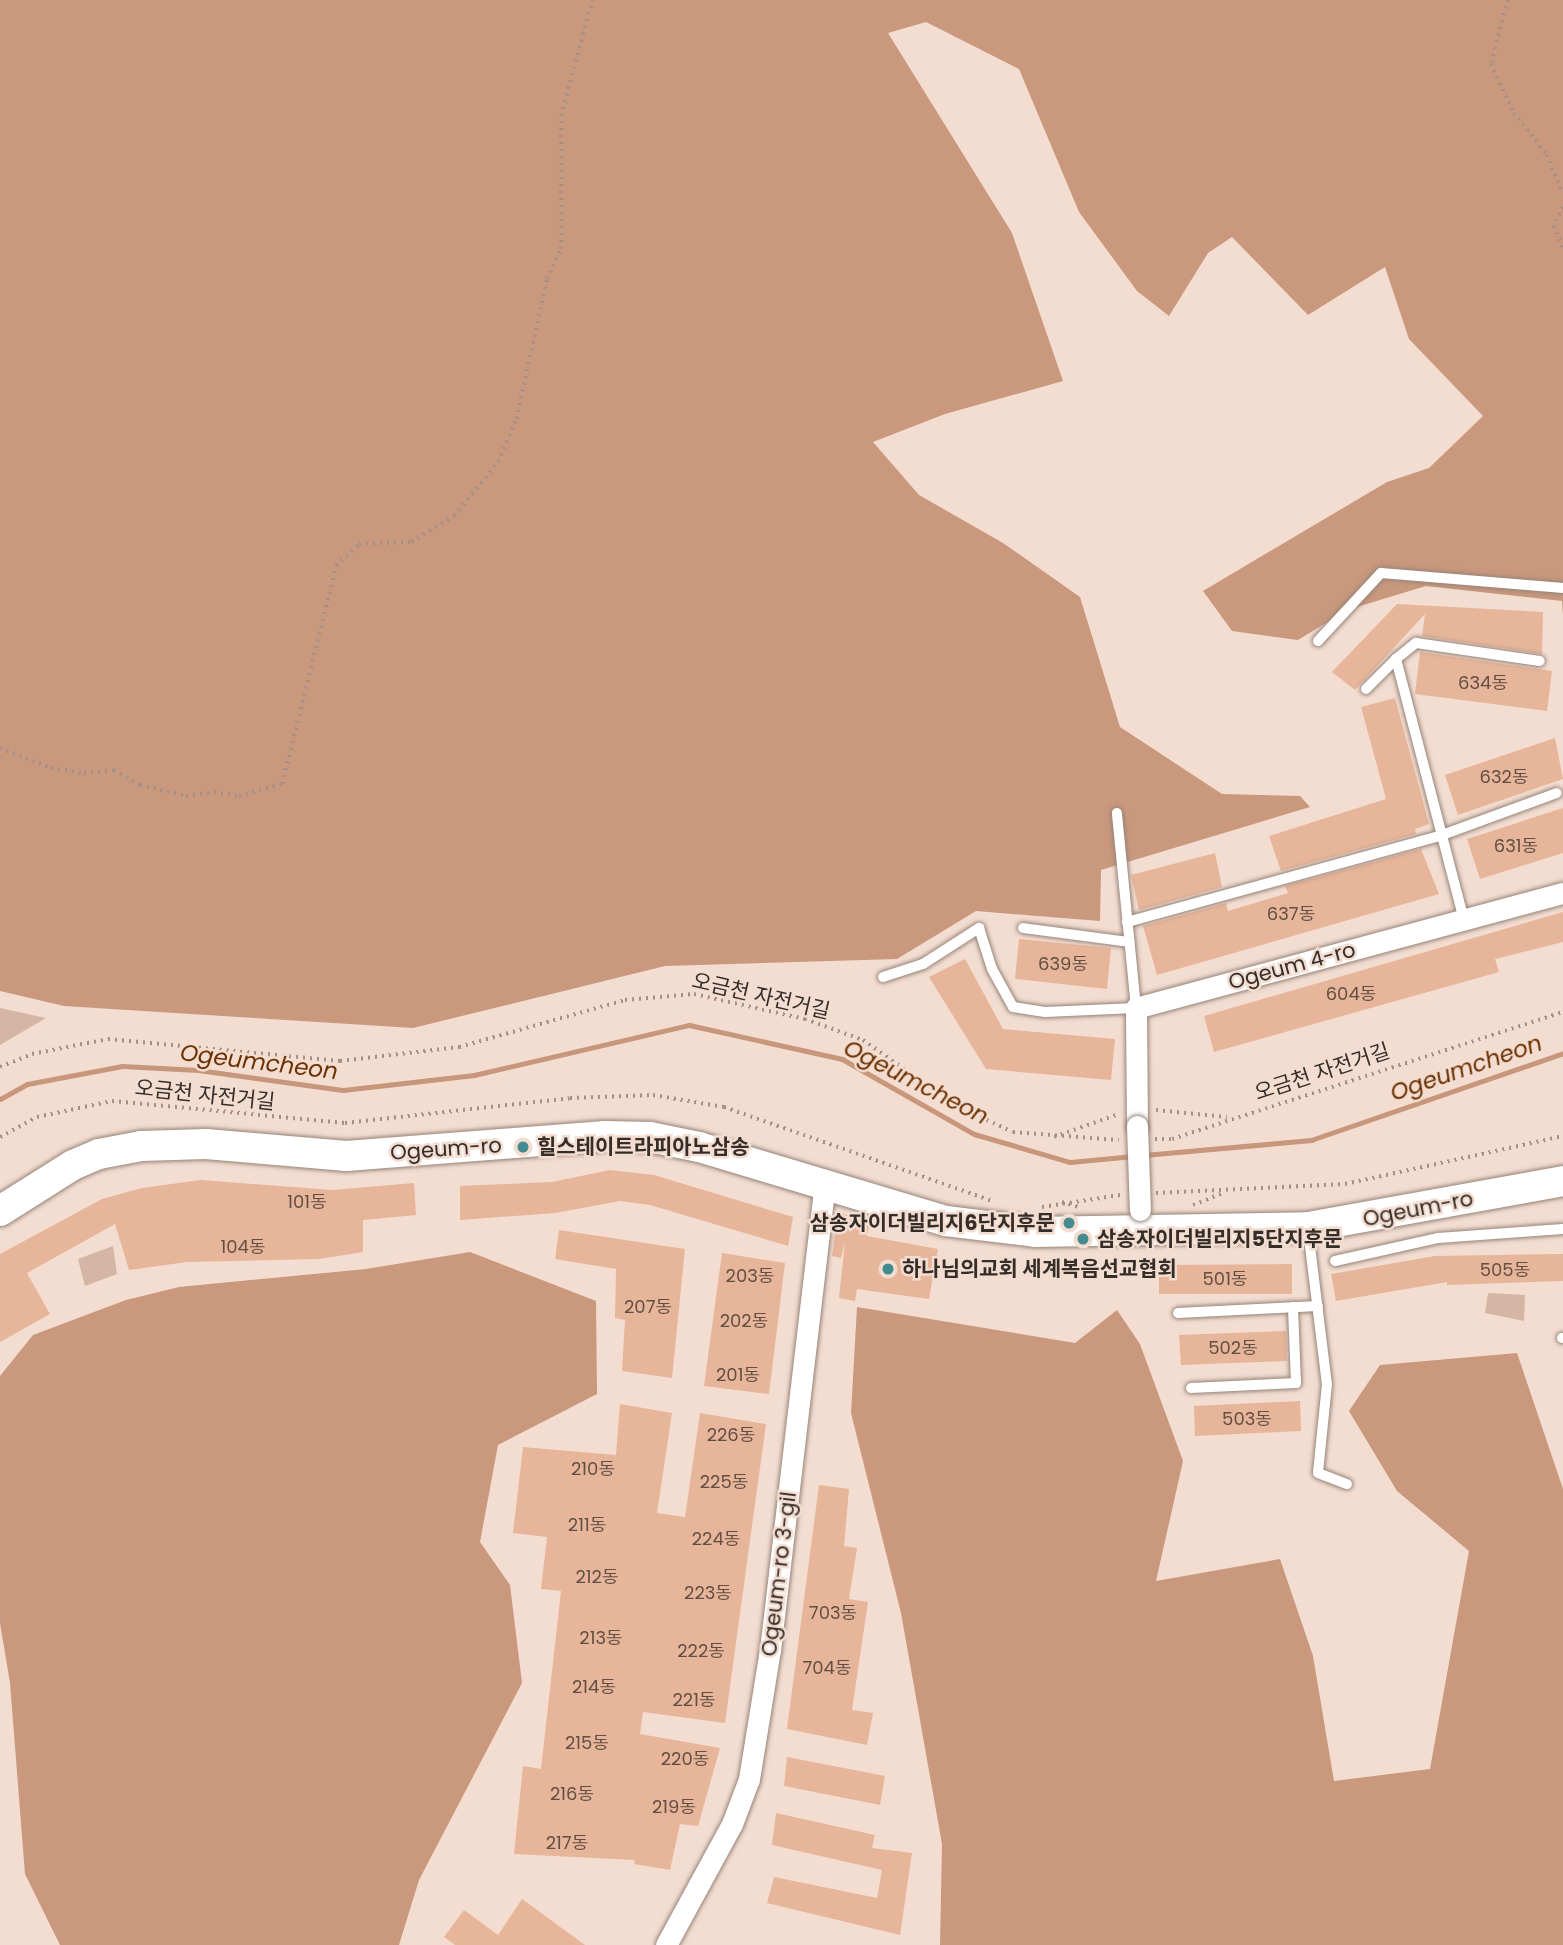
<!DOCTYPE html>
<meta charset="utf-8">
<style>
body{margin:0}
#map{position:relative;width:1563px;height:1945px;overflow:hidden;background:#f3ddd1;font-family:Poppins,"Noto Sans KR",sans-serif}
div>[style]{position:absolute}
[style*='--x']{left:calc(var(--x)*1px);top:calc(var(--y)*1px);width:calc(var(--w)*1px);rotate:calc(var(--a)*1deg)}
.green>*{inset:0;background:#d5b5a4}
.forest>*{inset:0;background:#c9987d}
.stream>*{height:5px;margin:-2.5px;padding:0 2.5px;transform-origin:2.5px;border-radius:2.5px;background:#c7967b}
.building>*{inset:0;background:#e7b599}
.path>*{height:3.5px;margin-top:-1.75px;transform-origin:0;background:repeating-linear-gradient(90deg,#a19188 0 2px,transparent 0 7px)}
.roads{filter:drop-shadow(0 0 2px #978378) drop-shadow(0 0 2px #978378)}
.lane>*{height:10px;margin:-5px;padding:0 5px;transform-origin:5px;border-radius:5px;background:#fff}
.street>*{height:21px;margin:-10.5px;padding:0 10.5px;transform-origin:10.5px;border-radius:10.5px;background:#fff}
.secondary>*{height:30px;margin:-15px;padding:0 15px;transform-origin:15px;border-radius:15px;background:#fff}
.bridges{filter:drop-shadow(0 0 2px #978378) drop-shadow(0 0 2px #978378)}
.street-bridge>*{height:21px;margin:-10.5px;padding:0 10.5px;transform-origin:10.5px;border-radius:10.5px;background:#fff}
.dots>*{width:19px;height:19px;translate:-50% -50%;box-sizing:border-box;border:4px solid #f3ddd1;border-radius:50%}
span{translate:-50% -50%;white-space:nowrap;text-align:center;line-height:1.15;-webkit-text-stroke:5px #f3ddd1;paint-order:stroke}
.number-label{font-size:18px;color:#624f44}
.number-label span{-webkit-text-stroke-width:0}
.street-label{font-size:21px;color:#352d28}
.poi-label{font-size:21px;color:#352d28;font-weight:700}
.left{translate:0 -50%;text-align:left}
.right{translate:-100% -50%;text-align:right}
.water-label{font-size:23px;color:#6c3001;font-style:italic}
</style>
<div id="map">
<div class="green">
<i style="clip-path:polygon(0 1008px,46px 1018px,0 1045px)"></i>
<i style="clip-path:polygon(113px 1246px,117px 1274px,85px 1286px,78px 1259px)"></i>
<i style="clip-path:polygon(1488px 1293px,1525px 1295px,1524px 1321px,1485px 1313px)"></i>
</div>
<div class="forest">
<i style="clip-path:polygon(0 0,1563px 0,1563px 615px,1562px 601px,1426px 586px,1347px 610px,1298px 640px,1232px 631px,1203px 591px,1387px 482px,1429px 468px,1483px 416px,1409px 339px,1385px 267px,1308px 315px,1232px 237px,1208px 253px,1169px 316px,1137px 291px,1079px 212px,1019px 69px,926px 22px,888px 33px,1012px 233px,1063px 381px,945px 414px,873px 442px,919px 495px,1003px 543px,1080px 597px,1120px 727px,1222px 794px,1300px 796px,1310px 807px,1101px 870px,1100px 921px,976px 911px,897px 959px,665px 966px,413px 1028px,64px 1006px,0 991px)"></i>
<i style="clip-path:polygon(470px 1252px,596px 1301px,597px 1394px,498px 1445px,480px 1542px,510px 1585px,522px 1683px,419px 1880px,399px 1945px,60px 1945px,25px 1874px,10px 1683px,0 1623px,0 1376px,33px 1335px,126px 1300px,179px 1287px,366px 1269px)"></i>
<i style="clip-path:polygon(857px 1307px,1075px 1343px,1117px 1310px,1140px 1344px,1183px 1461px,1156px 1581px,1280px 1559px,1313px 1656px,1334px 1781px,1430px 1769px,1469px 1551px,1397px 1491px,1349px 1411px,1380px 1365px,1517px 1353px,1563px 1489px,1563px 1945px,940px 1945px,942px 1844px,901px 1613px,851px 1413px)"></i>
</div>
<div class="stream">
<i style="--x:0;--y:1099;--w:31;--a:-29"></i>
<i style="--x:27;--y:1084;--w:97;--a:-10.7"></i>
<i style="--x:122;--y:1066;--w:76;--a:3"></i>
<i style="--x:198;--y:1070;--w:146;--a:7.9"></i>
<i style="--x:343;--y:1090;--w:132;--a:-6.5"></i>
<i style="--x:474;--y:1075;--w:221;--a:-13.1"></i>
<i style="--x:689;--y:1025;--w:157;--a:12.5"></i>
<i style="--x:842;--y:1059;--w:152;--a:29.6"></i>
<i style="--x:974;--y:1134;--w:100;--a:16.3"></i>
<i style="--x:1070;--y:1162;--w:64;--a:-5.4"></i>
<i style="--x:1144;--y:1155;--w:168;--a:-5.1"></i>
<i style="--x:1311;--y:1140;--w:267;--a:-19"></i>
</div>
<div class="building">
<i style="clip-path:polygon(1397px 604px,1543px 612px,1542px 654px,1422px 636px,1425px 614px,1355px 690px,1332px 672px)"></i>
<i style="clip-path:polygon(1420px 652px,1552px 671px,1547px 711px,1415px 694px)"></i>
<i style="clip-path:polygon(1395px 698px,1429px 824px,1415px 829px,1416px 834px,1281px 871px,1269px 836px,1386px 799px,1361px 707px)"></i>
<i style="clip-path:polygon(1555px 738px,1563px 779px,1458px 815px,1445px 775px)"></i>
<i style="clip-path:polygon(1563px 808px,1563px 853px,1480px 879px,1467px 839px)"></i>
<i style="clip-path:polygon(1421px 849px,1439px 894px,1157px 975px,1143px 926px,1226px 903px,1228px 911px,1288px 893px,1285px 886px)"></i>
<i style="clip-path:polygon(1215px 853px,1222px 887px,1139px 910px,1131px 875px)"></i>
<i style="clip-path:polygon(1563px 912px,1563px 942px,1495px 959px,1499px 972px,1214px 1052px,1204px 1016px)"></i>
<i style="clip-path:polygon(1019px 939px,1111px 948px,1107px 989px,1015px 979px)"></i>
<i style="clip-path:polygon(965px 959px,1003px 1029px,1115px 1039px,1111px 1080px,986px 1069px,929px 977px)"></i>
<i style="clip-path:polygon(610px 1170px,654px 1175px,793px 1217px,788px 1246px,650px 1205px,620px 1201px,555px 1213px,460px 1220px,460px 1186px,552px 1182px)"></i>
<i style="clip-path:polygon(201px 1180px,332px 1190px,414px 1183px,416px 1215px,363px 1220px,363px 1252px,319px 1259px,187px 1262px,129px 1270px,115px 1224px,27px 1273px,50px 1314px,0 1342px,0 1254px,102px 1199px,142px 1188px)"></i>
<i style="clip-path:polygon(838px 1213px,852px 1216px,850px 1222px,869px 1226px,867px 1236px,938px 1249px,929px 1299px,857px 1289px,855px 1301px,839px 1298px,845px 1242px,841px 1258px,832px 1256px)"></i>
<i style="clip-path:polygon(559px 1230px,685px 1249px,672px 1378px,622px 1371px,625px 1320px,615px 1318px,616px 1269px,555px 1259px)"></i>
<i style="clip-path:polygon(722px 1253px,785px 1263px,769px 1394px,704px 1386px)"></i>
<i style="clip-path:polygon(1563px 1254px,1563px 1281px,1447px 1285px,1447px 1282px,1336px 1301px,1331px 1274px,1435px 1256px)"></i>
<i style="clip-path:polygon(1292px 1264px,1292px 1294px,1159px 1294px,1159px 1265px)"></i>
<i style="clip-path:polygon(1286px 1331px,1287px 1361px,1181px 1365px,1179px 1335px)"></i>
<i style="clip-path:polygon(1300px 1401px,1301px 1431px,1195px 1436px,1194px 1406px)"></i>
<i style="clip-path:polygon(620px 1404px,672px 1413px,657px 1513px,685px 1517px,700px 1413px,766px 1424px,725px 1723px,643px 1712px,640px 1734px,720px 1748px,698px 1826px,680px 1824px,670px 1870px,634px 1864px,635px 1860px,514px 1854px,523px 1766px,541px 1769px,561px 1591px,541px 1589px,547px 1537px,513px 1533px,523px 1447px,616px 1455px)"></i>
<i style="clip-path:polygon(819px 1485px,849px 1489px,844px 1546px,857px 1548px,849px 1599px,868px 1602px,852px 1710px,873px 1713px,867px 1745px,787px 1729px)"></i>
<i style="clip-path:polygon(787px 1757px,885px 1776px,880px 1805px,784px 1786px)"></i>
<i style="clip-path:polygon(776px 1813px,875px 1835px,872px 1848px,912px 1853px,900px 1935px,767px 1903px,774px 1877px,877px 1898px,882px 1870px,772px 1845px)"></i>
<i style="clip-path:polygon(522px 1899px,585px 1945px,455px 1945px,444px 1937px,464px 1910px,498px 1935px)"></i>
</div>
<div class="path">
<i style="--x:1508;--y:0;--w:66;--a:104.9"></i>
<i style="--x:1491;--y:64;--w:54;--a:64.9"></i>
<i style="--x:1514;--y:113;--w:53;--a:51.8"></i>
<i style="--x:1547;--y:155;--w:42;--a:67.7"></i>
<i style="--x:1563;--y:207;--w:21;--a:115"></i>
<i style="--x:1554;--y:226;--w:24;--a:68"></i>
<i style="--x:0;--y:748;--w:55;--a:21.4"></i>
<i style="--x:51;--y:768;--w:33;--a:9"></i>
<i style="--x:84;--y:773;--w:30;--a:-6"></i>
<i style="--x:114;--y:770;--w:30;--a:30"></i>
<i style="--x:140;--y:785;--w:47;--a:13.4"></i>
<i style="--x:186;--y:796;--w:28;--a:-8"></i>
<i style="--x:214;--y:792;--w:25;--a:9"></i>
<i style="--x:239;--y:796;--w:45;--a:-15.6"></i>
<i style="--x:282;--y:784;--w:225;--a:-76.1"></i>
<i style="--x:336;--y:566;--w:32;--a:-44"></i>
<i style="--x:359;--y:544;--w:52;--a:-2.2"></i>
<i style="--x:411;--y:542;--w:50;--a:-31.2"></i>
<i style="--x:454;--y:516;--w:70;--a:-50.8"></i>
<i style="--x:498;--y:462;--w:47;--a:-67.3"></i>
<i style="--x:516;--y:419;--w:143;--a:-77.5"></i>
<i style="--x:547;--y:279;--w:33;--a:-65"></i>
<i style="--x:561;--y:249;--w:133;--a:-90"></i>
<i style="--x:561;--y:116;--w:120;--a:-75"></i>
<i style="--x:0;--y:1067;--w:35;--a:-22"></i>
<i style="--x:32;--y:1054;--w:77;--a:-11.2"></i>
<i style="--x:108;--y:1039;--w:233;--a:5.4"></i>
<i style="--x:340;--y:1061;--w:120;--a:-6.7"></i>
<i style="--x:459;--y:1047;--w:173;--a:-15.8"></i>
<i style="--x:625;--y:1000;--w:69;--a:-5"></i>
<i style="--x:694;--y:994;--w:114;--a:12.7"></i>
<i style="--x:805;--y:1019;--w:62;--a:19.9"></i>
<i style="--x:863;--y:1040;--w:113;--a:35.2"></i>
<i style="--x:955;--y:1105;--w:64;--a:25"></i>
<i style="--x:1013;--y:1132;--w:106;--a:4.3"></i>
<i style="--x:1156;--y:1110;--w:71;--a:5.6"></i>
<i style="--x:0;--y:1137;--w:42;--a:-28.4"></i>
<i style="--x:37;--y:1117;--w:77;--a:-12"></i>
<i style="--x:112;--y:1101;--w:234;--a:5.4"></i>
<i style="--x:345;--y:1123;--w:226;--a:-6.3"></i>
<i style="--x:570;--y:1098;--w:83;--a:-2.1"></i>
<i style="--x:653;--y:1095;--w:72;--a:9.6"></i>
<i style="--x:724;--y:1107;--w:285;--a:19.3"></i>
<i style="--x:1054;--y:1137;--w:69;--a:-19.5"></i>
<i style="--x:1155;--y:1139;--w:17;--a:0"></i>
<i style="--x:1172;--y:1139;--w:411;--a:-18"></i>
<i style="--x:1156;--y:1193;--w:189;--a:-2.7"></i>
<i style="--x:1345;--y:1184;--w:223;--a:-12.4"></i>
<i style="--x:1062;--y:1202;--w:17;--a:17"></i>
<i style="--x:1193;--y:1205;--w:31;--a:-22"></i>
<i style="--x:1042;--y:1207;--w:79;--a:-8.7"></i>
</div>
<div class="roads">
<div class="lane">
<i style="--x:1318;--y:641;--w:93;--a:-47.2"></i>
<i style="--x:1381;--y:573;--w:183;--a:4.7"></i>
<i style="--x:1366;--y:689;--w:42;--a:-45"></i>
<i style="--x:1464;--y:920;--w:270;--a:-104.6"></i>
<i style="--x:1396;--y:659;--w:26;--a:-39"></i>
<i style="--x:1416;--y:643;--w:125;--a:8.3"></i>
<i style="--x:1127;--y:922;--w:327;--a:-15.4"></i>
<i style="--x:1442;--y:835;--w:122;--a:-20.1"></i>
<i style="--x:1023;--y:928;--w:107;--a:7.5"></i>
<i style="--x:883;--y:977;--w:42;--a:-18"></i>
<i style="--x:923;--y:964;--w:67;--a:-32.7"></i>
<i style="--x:979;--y:928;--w:43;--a:72.4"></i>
<i style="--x:992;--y:969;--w:43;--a:61.1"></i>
<i style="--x:1013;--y:1007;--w:32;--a:9"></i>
<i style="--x:1045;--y:1012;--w:91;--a:-2.5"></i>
<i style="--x:1136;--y:1008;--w:196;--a:-95.6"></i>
<i style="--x:1308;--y:1230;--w:155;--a:83"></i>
<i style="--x:1327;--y:1384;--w:89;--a:95.8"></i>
<i style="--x:1318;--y:1473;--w:31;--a:21"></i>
<i style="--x:1335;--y:1261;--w:106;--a:-12.6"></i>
<i style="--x:1438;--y:1238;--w:125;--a:-4.1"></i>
<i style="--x:1178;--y:1313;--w:140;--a:-2.9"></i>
<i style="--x:1562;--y:1338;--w:1;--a:0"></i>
<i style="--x:1191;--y:1388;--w:105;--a:-2.7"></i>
<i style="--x:1296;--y:1383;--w:76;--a:-92.3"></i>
</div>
<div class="street">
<i style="--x:1137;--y:1126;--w:118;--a:-90.5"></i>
<i style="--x:1136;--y:1008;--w:442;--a:-15.1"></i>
<i style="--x:666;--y:1945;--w:138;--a:-61.4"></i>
<i style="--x:732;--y:1824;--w:48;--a:-69.3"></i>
<i style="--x:749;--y:1779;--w:131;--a:-80.8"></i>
<i style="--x:770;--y:1650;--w:469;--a:-83.3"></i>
</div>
<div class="secondary">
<i style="--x:0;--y:1211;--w:86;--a:-32.2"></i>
<i style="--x:73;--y:1165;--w:28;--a:-23"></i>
<i style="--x:99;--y:1154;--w:43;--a:-10.8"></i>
<i style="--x:141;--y:1146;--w:65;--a:-1.8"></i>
<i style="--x:206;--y:1144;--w:141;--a:4.9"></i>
<i style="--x:346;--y:1156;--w:260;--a:-4.4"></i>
<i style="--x:605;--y:1136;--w:45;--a:1.3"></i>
<i style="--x:650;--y:1137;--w:50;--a:11.5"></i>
<i style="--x:699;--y:1147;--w:258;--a:16.7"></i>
<i style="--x:946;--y:1221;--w:90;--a:7"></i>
<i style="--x:1035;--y:1232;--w:273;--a:-1"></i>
<i style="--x:1308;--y:1227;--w:259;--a:-10.2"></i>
</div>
</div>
<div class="bridges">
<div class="street-bridge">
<i style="--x:1137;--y:1126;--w:84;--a:88"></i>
</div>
</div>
<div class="dots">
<i style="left:523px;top:1147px;background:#438b8f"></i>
<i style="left:1069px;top:1223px;background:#438b8f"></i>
<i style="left:1083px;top:1239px;background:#438b8f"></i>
<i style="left:888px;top:1269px;background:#438b8f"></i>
</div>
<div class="number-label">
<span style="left:1483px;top:683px">634동</span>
<span style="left:1504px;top:777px">632동</span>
<span style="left:1516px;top:846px">631동</span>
<span style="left:1291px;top:914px">637동</span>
<span style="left:1063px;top:964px">639동</span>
<span style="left:1351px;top:994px">604동</span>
<span style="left:307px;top:1202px">101동</span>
<span style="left:243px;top:1247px">104동</span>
<span style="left:1505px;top:1270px">505동</span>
<span style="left:750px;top:1276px">203동</span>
<span style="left:1225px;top:1279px">501동</span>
<span style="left:648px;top:1307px">207동</span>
<span style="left:744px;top:1321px">202동</span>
<span style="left:1233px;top:1348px">502동</span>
<span style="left:738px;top:1375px">201동</span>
<span style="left:1247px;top:1419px">503동</span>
<span style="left:731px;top:1435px">226동</span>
<span style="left:593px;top:1469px">210동</span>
<span style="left:724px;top:1482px">225동</span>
<span style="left:587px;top:1525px">211동</span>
<span style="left:716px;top:1539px">224동</span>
<span style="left:597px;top:1577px">212동</span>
<span style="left:708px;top:1593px">223동</span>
<span style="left:833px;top:1613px">703동</span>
<span style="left:601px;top:1638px">213동</span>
<span style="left:701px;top:1651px">222동</span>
<span style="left:827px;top:1668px">704동</span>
<span style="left:594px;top:1687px">214동</span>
<span style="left:694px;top:1700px">221동</span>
<span style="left:587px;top:1743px">215동</span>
<span style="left:685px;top:1759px">220동</span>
<span style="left:572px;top:1794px">216동</span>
<span style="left:674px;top:1807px">219동</span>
<span style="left:567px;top:1843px">217동</span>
</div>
<div class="street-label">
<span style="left:1292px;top:966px;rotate:-15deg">Ogeum 4-ro</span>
<span style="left:761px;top:996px;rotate:13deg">오금천 자전거길</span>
<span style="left:1322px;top:1072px;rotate:-18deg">오금천 자전거길</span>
<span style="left:205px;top:1095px;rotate:6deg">오금천 자전거길</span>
<span style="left:446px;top:1149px;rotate:-4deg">Ogeum-ro</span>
<span style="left:1418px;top:1209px;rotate:-11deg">Ogeum-ro</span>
<span style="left:779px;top:1574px;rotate:-83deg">Ogeum-ro 3-gil</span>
</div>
<div class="poi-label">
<span class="left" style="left:537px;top:1147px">힐스테이트라피아노삼송</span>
<span class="right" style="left:1055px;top:1223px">삼송자이더빌리지6단지후문</span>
<span class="left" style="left:1097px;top:1239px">삼송자이더빌리지5단지후문</span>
<span class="left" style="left:902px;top:1269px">하나님의교회 세계복음선교협회</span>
</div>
<div class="water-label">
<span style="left:259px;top:1062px;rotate:7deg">Ogeumcheon</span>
<span style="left:1466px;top:1068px;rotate:-19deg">Ogeumcheon</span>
<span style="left:916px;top:1082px;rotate:27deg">Ogeumcheon</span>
</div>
</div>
